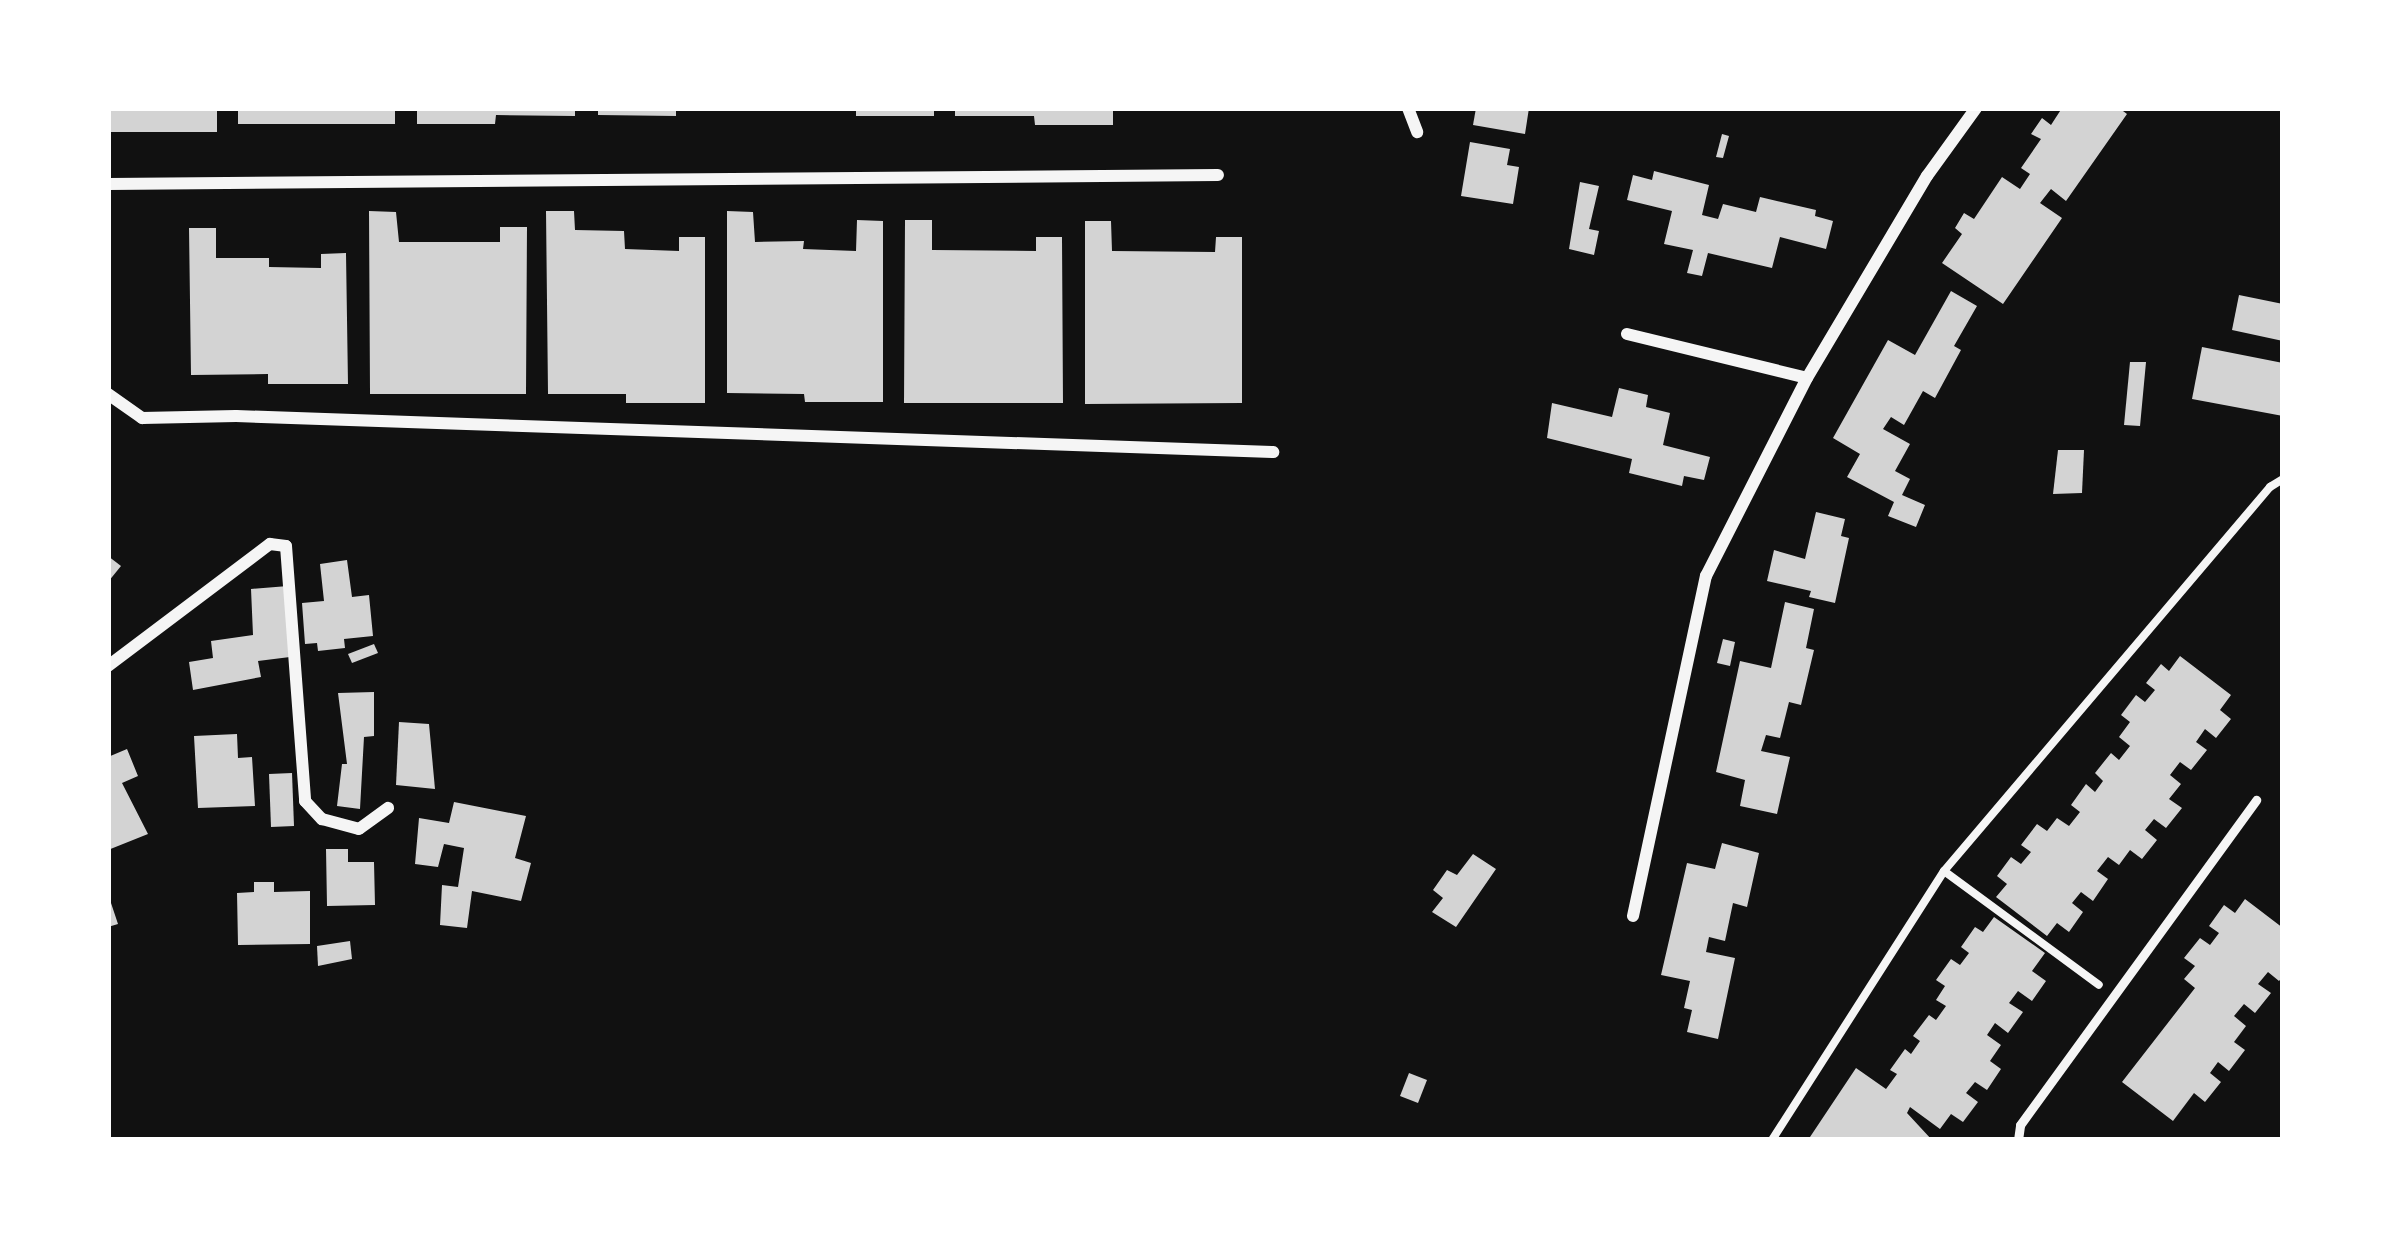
<!DOCTYPE html>
<style>
body{margin:0}
#map{position:relative;width:2391px;height:1248px;overflow:hidden;background:#111;font-family:"Exo 2",sans-serif}
div>[style]{position:absolute}
[style*='--x']{left:calc(var(--x)*1px);top:calc(var(--y)*1px);width:calc(var(--w)*1px);rotate:calc(var(--a)*1deg)}
.building>*{inset:0;background:#d3d3d3}
.path>*{height:8px;margin:-4px;padding:0 4px;transform-origin:4px;border-radius:4px;background:#f5f5f5}
.service>*{height:9px;margin:-4.5px;padding:0 4.5px;transform-origin:4.5px;border-radius:4.5px;background:#f5f5f5}
.minor>*{height:12px;margin:-6px;padding:0 6px;transform-origin:6px;border-radius:6px;background:#f5f5f5}
span{translate:-50% -50%;white-space:nowrap;text-align:center;line-height:1.15;-webkit-text-stroke:12px #fff;paint-order:stroke}
.frame{position:absolute;inset:0;border:111px solid #fff;pointer-events:none}
</style>
<div id="map">
<div class="building">
<i style="clip-path:polygon(108px 108px,217px 108px,217px 132px,108px 132px)"></i>
<i style="clip-path:polygon(238px 108px,395px 108px,395px 124px,238px 124px)"></i>
<i style="clip-path:polygon(417px 108px,575px 108px,575px 116px,496px 115px,495px 124px,417px 124px)"></i>
<i style="clip-path:polygon(598px 108px,676px 108px,676px 116px,598px 115px)"></i>
<i style="clip-path:polygon(856px 108px,934px 108px,934px 116px,856px 116px)"></i>
<i style="clip-path:polygon(955px 108px,1113px 108px,1113px 125px,1035px 125px,1034px 116px,955px 116px)"></i>
<i style="clip-path:polygon(1476px 108px,1529px 108px,1525px 134px,1473px 125px)"></i>
<i style="clip-path:polygon(2062px 108px,2119px 108px,2127px 114px,2066px 201px,2051px 189px,2040px 203px,2062px 218px,2003px 304px,1942px 263px,1962px 234px,1955px 228px,1964px 213px,1974px 219px,2002px 177px,2020px 189px,2030px 174px,2021px 168px,2041px 139px,2031px 134px,2042px 118px,2051px 125px)"></i>
<i style="clip-path:polygon(1722px 134px,1729px 136px,1723px 158px,1716px 157px)"></i>
<i style="clip-path:polygon(1470px 142px,1510px 149px,1507px 165px,1519px 167px,1513px 204px,1461px 196px)"></i>
<i style="clip-path:polygon(1654px 171px,1709px 185px,1702px 215px,1718px 219px,1723px 204px,1756px 212px,1760px 197px,1816px 210px,1815px 216px,1833px 221px,1826px 249px,1780px 237px,1772px 268px,1708px 253px,1702px 276px,1687px 273px,1693px 250px,1664px 244px,1672px 211px,1627px 200px,1633px 175px,1652px 180px)"></i>
<i style="clip-path:polygon(1580px 182px,1599px 186px,1589px 229px,1599px 231px,1594px 255px,1569px 249px)"></i>
<i style="clip-path:polygon(369px 211px,396px 212px,399px 242px,500px 242px,500px 227px,527px 227px,526px 394px,370px 394px)"></i>
<i style="clip-path:polygon(546px 211px,574px 211px,575px 230px,624px 231px,625px 249px,679px 251px,679px 237px,705px 237px,705px 403px,626px 403px,626px 394px,548px 394px)"></i>
<i style="clip-path:polygon(727px 211px,753px 212px,755px 242px,804px 241px,803px 249px,856px 251px,857px 220px,883px 221px,883px 402px,805px 402px,804px 394px,727px 393px)"></i>
<i style="clip-path:polygon(905px 220px,932px 220px,932px 250px,1036px 251px,1036px 237px,1062px 237px,1063px 403px,904px 403px)"></i>
<i style="clip-path:polygon(1085px 221px,1111px 221px,1112px 251px,1215px 252px,1216px 237px,1242px 237px,1242px 403px,1085px 404px)"></i>
<i style="clip-path:polygon(189px 228px,216px 228px,216px 258px,269px 258px,269px 267px,321px 268px,321px 254px,346px 253px,348px 384px,268px 384px,268px 374px,191px 375px)"></i>
<i style="clip-path:polygon(1951px 291px,1977px 306px,1954px 346px,1961px 350px,1935px 398px,1923px 391px,1904px 425px,1891px 417px,1883px 429px,1910px 444px,1895px 471px,1910px 479px,1902px 495px,1925px 505px,1916px 527px,1888px 516px,1894px 502px,1847px 477px,1860px 454px,1833px 438px,1888px 340px,1915px 355px)"></i>
<i style="clip-path:polygon(2239px 295px,2283px 304px,2283px 341px,2232px 330px)"></i>
<i style="clip-path:polygon(2202px 347px,2283px 363px,2283px 416px,2192px 399px)"></i>
<i style="clip-path:polygon(2130px 362px,2146px 362px,2140px 426px,2124px 425px)"></i>
<i style="clip-path:polygon(1619px 388px,1648px 395px,1646px 407px,1670px 413px,1663px 445px,1710px 457px,1704px 480px,1684px 476px,1682px 486px,1629px 473px,1632px 459px,1547px 438px,1552px 403px,1612px 417px)"></i>
<i style="clip-path:polygon(2058px 450px,2084px 450px,2082px 493px,2053px 494px)"></i>
<i style="clip-path:polygon(1816px 512px,1845px 519px,1841px 536px,1849px 538px,1835px 603px,1809px 597px,1811px 591px,1767px 581px,1774px 550px,1805px 559px)"></i>
<i style="clip-path:polygon(108px 556px,121px 566px,108px 582px)"></i>
<i style="clip-path:polygon(347px 560px,352px 597px,369px 595px,373px 636px,344px 639px,345px 648px,318px 651px,317px 643px,305px 644px,302px 603px,324px 601px,320px 564px)"></i>
<i style="clip-path:polygon(288px 586px,290px 657px,258px 661px,261px 677px,193px 690px,189px 662px,213px 658px,211px 641px,253px 635px,251px 589px)"></i>
<i style="clip-path:polygon(1785px 602px,1814px 609px,1806px 648px,1814px 650px,1801px 705px,1789px 702px,1780px 738px,1766px 735px,1761px 751px,1790px 757px,1777px 814px,1740px 806px,1745px 780px,1716px 772px,1740px 661px,1771px 668px)"></i>
<i style="clip-path:polygon(1723px 639px,1735px 642px,1730px 666px,1717px 663px)"></i>
<i style="clip-path:polygon(374px 644px,378px 653px,352px 663px,348px 654px)"></i>
<i style="clip-path:polygon(2180px 656px,2231px 695px,2220px 710px,2231px 719px,2216px 738px,2205px 729px,2196px 742px,2207px 750px,2191px 770px,2180px 762px,2170px 775px,2181px 784px,2169px 799px,2182px 808px,2166px 828px,2154px 819px,2145px 830px,2157px 840px,2142px 859px,2130px 850px,2119px 865px,2108px 857px,2097px 871px,2108px 879px,2093px 901px,2081px 892px,2072px 903px,2083px 912px,2069px 932px,2057px 923px,2047px 936px,1996px 897px,2007px 884px,1997px 876px,2011px 857px,2021px 864px,2031px 852px,2021px 845px,2037px 824px,2047px 831px,2057px 818px,2069px 826px,2080px 812px,2071px 805px,2086px 784px,2095px 792px,2103px 781px,2095px 773px,2111px 753px,2119px 760px,2130px 746px,2119px 737px,2130px 722px,2121px 715px,2136px 695px,2145px 702px,2155px 690px,2146px 683px,2161px 664px,2169px 671px)"></i>
<i style="clip-path:polygon(374px 692px,374px 736px,364px 737px,360px 809px,337px 806px,342px 764px,347px 764px,338px 693px)"></i>
<i style="clip-path:polygon(399px 722px,429px 724px,435px 789px,396px 785px)"></i>
<i style="clip-path:polygon(237px 734px,238px 758px,252px 757px,255px 806px,198px 808px,194px 736px)"></i>
<i style="clip-path:polygon(127px 749px,138px 776px,122px 783px,148px 834px,108px 850px,108px 757px)"></i>
<i style="clip-path:polygon(292px 773px,294px 826px,271px 827px,269px 774px)"></i>
<i style="clip-path:polygon(454px 802px,526px 816px,515px 858px,531px 863px,521px 901px,472px 891px,467px 928px,440px 925px,442px 885px,458px 887px,464px 848px,444px 844px,438px 867px,415px 864px,419px 818px,449px 823px)"></i>
<i style="clip-path:polygon(1722px 843px,1759px 853px,1747px 907px,1733px 903px,1725px 941px,1709px 937px,1706px 952px,1735px 958px,1718px 1039px,1687px 1032px,1692px 1010px,1684px 1008px,1690px 981px,1661px 975px,1687px 863px,1715px 869px)"></i>
<i style="clip-path:polygon(326px 849px,348px 849px,348px 862px,374px 862px,375px 905px,327px 906px)"></i>
<i style="clip-path:polygon(1473px 854px,1496px 869px,1456px 927px,1432px 912px,1443px 898px,1433px 890px,1447px 870px,1457px 875px)"></i>
<i style="clip-path:polygon(254px 882px,274px 882px,274px 892px,310px 891px,310px 944px,238px 945px,237px 893px,254px 892px)"></i>
<i style="clip-path:polygon(108px 894px,118px 924px,108px 927px)"></i>
<i style="clip-path:polygon(2245px 899px,2283px 928px,2283px 976px,2279px 981px,2268px 972px,2258px 984px,2271px 993px,2255px 1013px,2244px 1004px,2234px 1016px,2246px 1026px,2234px 1042px,2245px 1050px,2229px 1071px,2218px 1062px,2210px 1073px,2221px 1082px,2205px 1102px,2194px 1093px,2173px 1121px,2122px 1082px,2195px 988px,2184px 979px,2195px 966px,2184px 958px,2200px 938px,2210px 945px,2219px 933px,2209px 926px,2224px 905px,2235px 913px)"></i>
<i style="clip-path:polygon(1994px 917px,2045px 953px,2032px 971px,2046px 981px,2032px 1001px,2018px 991px,2009px 1003px,2023px 1012px,2008px 1033px,1995px 1023px,1987px 1035px,2001px 1045px,1990px 1061px,2001px 1069px,1987px 1090px,1975px 1082px,1966px 1093px,1978px 1102px,1963px 1122px,1951px 1114px,1940px 1129px,1910px 1107px,1907px 1113px,1932px 1140px,1808px 1140px,1856px 1068px,1886px 1089px,1897px 1074px,1890px 1070px,1905px 1049px,1911px 1054px,1920px 1041px,1913px 1036px,1929px 1015px,1936px 1020px,1946px 1006px,1936px 1000px,1945px 986px,1936px 980px,1951px 959px,1960px 965px,1969px 953px,1961px 947px,1975px 927px,1983px 932px)"></i>
<i style="clip-path:polygon(350px 941px,352px 959px,318px 966px,317px 946px)"></i>
<i style="clip-path:polygon(1409px 1073px,1427px 1080px,1418px 1103px,1400px 1096px)"></i>
</div>
<div class="path">
<i style="--x:1944;--y:871;--w:192;--a:36.3"></i>
<i style="--x:1772;--y:1140;--w:319;--a:-57.4"></i>
<i style="--x:1944;--y:871;--w:504;--a:-49.67"></i>
<i style="--x:2270;--y:487;--w:15;--a:-32"></i>
</div>
<div class="service">
<i style="--x:2018;--y:1140;--w:15;--a:-82"></i>
<i style="--x:2020;--y:1125;--w:402;--a:-54"></i>
</div>
<div class="minor">
<i style="--x:1408;--y:108;--w:26;--a:69"></i>
<i style="--x:108;--y:184;--w:1110;--a:-0.46"></i>
<i style="--x:1627;--y:334;--w:185;--a:13.7"></i>
<i style="--x:108;--y:394;--w:42;--a:35.2"></i>
<i style="--x:142;--y:418;--w:94;--a:-1.2"></i>
<i style="--x:236;--y:416;--w:1038;--a:1.99"></i>
<i style="--x:108;--y:666;--w:203;--a:-37"></i>
<i style="--x:270;--y:544;--w:16;--a:7"></i>
<i style="--x:286;--y:546;--w:256;--a:85.7"></i>
<i style="--x:305;--y:801;--w:25;--a:47"></i>
<i style="--x:322;--y:819;--w:38;--a:15"></i>
<i style="--x:359;--y:829;--w:36;--a:-36"></i>
<i style="--x:1633;--y:916;--w:348;--a:-77.9"></i>
<i style="--x:1706;--y:576;--w:222;--a:-63"></i>
<i style="--x:1807;--y:378;--w:235;--a:-59.3"></i>
<i style="--x:1927;--y:176;--w:84;--a:-54.2"></i>
</div>
<div class="frame"></div>
</div>
